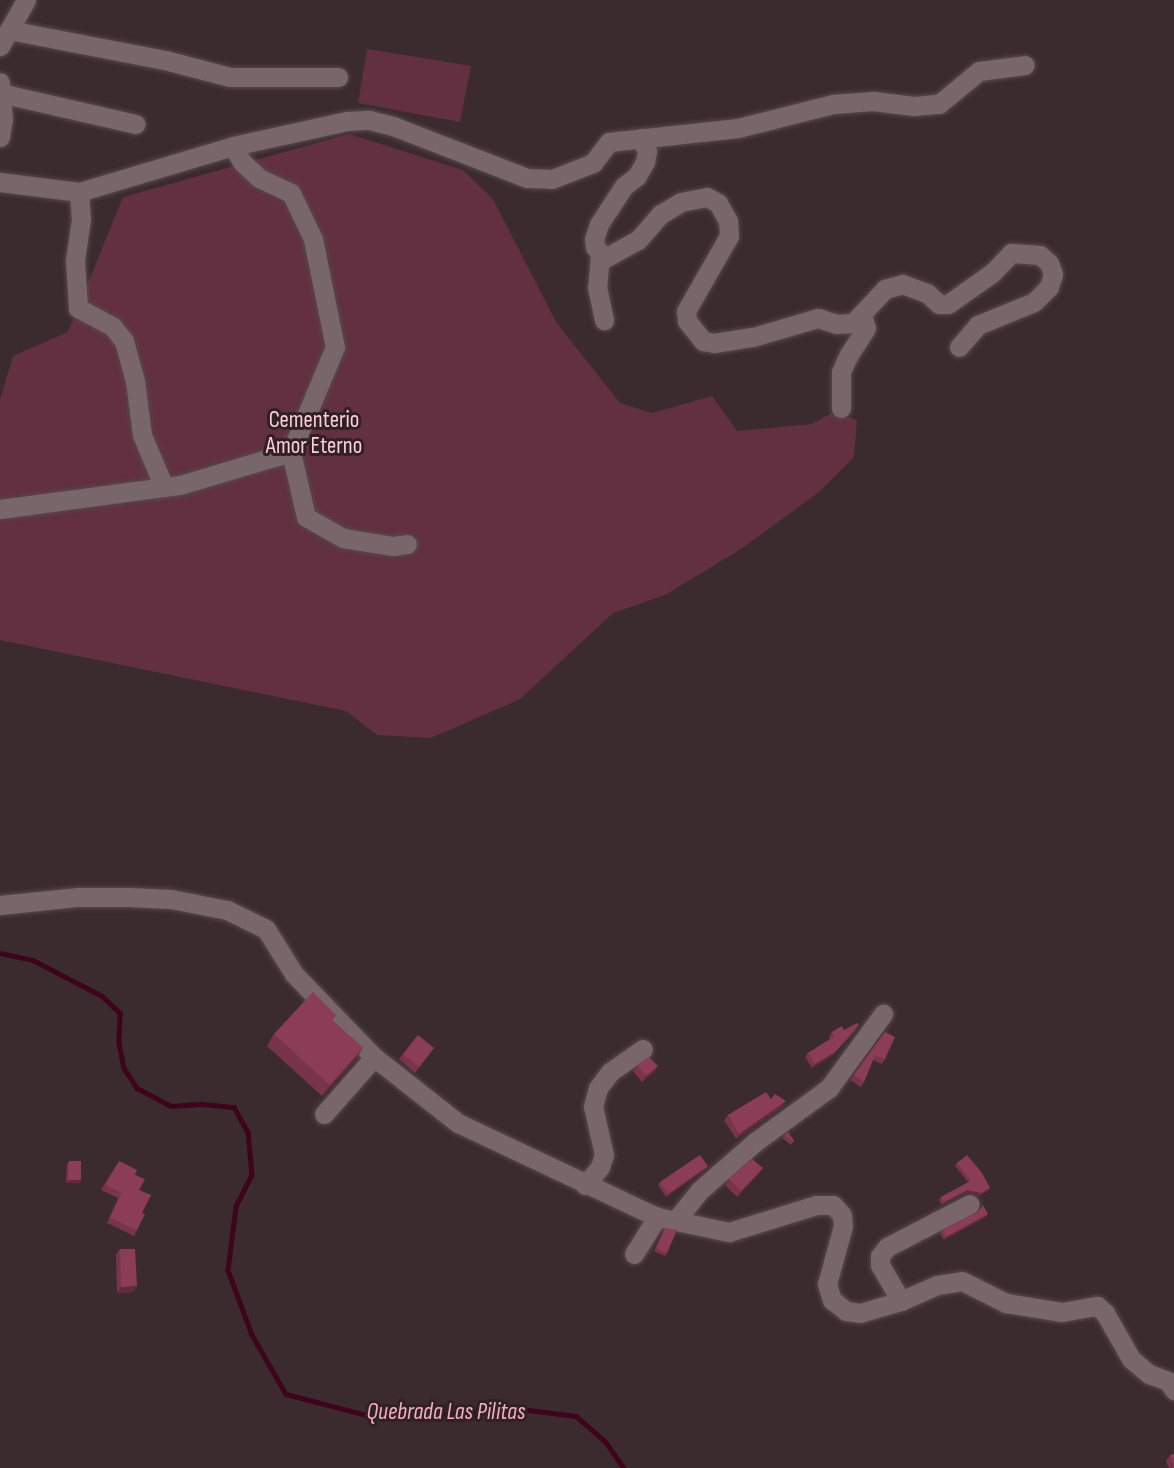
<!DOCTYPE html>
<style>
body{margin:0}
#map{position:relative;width:1174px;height:1468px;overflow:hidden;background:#3b2b2f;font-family:"Sofia Sans Condensed",sans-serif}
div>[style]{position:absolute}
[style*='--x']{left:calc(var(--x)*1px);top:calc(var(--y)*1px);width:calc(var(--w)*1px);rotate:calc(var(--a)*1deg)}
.green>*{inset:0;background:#633041}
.stream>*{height:4.5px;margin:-2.25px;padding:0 2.25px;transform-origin:2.25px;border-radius:2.25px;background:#3d041c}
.roads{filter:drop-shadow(0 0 2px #57494d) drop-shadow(0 0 2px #57494d)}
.minor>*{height:19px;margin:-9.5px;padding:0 9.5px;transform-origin:9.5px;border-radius:9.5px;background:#79666b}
.wall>*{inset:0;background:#78344b}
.shaded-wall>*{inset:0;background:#612b3d}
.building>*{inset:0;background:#8b3d57}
span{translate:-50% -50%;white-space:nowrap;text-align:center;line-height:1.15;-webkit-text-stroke:6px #312126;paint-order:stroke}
.park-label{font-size:23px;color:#fccdd9}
.water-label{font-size:24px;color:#f3aec1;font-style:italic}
</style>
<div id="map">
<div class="green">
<i style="clip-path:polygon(367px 49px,471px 66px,460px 122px,358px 103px)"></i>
<i style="clip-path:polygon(349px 134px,463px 170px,493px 199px,556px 322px,620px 403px,652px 413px,712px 396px,737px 431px,812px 424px,832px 413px,857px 420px,854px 457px,819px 492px,741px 549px,665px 595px,613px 613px,520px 699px,431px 738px,377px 735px,346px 711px,0 640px,0 400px,13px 356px,68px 332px,123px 197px)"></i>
</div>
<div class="stream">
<i style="--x:0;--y:953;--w:34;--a:12"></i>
<i style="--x:33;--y:960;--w:78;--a:27.6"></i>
<i style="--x:102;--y:996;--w:25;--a:43"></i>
<i style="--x:120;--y:1013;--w:30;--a:92"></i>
<i style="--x:119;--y:1043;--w:25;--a:79"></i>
<i style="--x:124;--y:1068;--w:24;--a:57"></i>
<i style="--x:137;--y:1088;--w:38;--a:28"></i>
<i style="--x:171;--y:1106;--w:32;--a:-4"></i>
<i style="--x:203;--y:1104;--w:31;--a:6"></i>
<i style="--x:234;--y:1107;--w:29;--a:61"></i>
<i style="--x:248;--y:1132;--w:43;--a:84.7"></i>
<i style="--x:252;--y:1175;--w:36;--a:117"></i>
<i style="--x:236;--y:1207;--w:64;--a:97.2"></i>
<i style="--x:228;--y:1270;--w:69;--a:69.7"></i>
<i style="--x:252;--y:1335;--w:68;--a:60"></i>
<i style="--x:286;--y:1394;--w:91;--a:14.6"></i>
<i style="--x:374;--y:1417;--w:147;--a:-3.1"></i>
<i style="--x:521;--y:1409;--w:55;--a:7.3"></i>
<i style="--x:576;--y:1416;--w:38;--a:41"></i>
<i style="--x:605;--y:1441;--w:33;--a:55"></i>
</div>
<div class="roads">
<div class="minor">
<i style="--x:9;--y:30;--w:159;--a:10.9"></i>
<i style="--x:165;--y:60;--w:67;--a:14.7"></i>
<i style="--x:230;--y:77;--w:108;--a:0"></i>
<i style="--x:0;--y:46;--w:53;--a:-60.5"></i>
<i style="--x:0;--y:93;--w:139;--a:12.9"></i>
<i style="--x:0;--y:137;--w:18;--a:-81"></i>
<i style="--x:3;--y:119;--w:37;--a:-95"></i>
<i style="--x:641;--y:138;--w:14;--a:65"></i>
<i style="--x:647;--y:151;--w:11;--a:100"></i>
<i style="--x:645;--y:162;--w:16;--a:120"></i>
<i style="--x:637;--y:176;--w:16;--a:142"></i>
<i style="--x:624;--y:186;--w:45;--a:123.3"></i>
<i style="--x:599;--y:224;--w:16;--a:108"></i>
<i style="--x:594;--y:239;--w:8;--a:83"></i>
<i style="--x:595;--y:247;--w:15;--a:48"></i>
<i style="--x:605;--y:258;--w:38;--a:-29"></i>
<i style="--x:638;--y:240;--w:35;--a:-49"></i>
<i style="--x:661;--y:214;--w:23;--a:-31"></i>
<i style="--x:681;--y:202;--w:26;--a:-11"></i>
<i style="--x:707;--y:197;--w:13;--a:29"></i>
<i style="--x:718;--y:203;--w:21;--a:61"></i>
<i style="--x:728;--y:221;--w:15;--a:86"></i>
<i style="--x:729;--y:236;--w:86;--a:119.8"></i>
<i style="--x:686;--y:311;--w:10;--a:84"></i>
<i style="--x:687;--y:321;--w:26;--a:51"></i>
<i style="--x:703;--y:341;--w:11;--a:10"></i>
<i style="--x:714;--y:343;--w:39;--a:-9"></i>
<i style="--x:753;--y:337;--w:68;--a:-16.3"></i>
<i style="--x:818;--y:318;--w:19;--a:18"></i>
<i style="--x:836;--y:324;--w:17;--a:-3"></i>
<i style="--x:853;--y:323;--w:47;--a:-46.7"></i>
<i style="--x:885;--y:289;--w:18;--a:-16"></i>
<i style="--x:902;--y:284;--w:27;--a:20"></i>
<i style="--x:927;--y:293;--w:16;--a:43"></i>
<i style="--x:939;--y:304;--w:9;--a:0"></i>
<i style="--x:948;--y:304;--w:54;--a:-35.2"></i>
<i style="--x:992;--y:273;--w:28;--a:-46"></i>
<i style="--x:1011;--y:253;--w:29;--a:4"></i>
<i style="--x:1040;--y:255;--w:12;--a:42"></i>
<i style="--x:1049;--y:263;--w:12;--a:70"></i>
<i style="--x:1053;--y:274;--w:14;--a:107"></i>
<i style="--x:1049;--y:287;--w:21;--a:135"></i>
<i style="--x:1034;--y:302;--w:61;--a:157.7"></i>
<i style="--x:978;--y:325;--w:29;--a:131"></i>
<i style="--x:233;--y:146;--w:18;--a:61"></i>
<i style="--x:242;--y:162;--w:23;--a:43"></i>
<i style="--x:259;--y:178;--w:35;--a:25"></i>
<i style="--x:291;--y:193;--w:51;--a:64.4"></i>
<i style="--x:313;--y:239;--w:110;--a:78.5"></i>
<i style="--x:335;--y:347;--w:114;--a:112.7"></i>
<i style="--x:291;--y:452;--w:67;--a:77"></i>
<i style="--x:306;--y:517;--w:43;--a:29.6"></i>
<i style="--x:343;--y:538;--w:51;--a:9.1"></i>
<i style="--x:393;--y:546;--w:14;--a:-8"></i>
<i style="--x:0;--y:182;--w:80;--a:7.2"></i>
<i style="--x:79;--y:192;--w:161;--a:-16.6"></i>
<i style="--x:233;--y:146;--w:117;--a:-12.4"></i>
<i style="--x:347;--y:121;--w:22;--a:-3"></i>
<i style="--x:369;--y:120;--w:25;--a:14"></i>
<i style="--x:393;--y:126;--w:144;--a:21.2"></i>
<i style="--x:527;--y:178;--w:25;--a:2"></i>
<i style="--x:552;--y:179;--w:44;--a:-21.3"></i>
<i style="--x:593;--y:163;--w:26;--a:-53"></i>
<i style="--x:609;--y:142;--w:130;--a:-6.2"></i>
<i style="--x:738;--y:128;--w:98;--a:-14.2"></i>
<i style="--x:833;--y:104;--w:40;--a:-4.3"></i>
<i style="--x:873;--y:101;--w:41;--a:7"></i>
<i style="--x:914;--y:106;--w:25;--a:-5"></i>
<i style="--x:939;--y:104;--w:52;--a:-39.5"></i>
<i style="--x:979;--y:71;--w:46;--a:-7.4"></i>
<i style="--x:79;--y:192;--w:27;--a:86"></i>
<i style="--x:81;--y:219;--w:41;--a:98.3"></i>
<i style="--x:75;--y:260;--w:48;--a:86.4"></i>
<i style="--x:78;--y:308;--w:40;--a:28"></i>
<i style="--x:113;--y:327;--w:18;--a:52"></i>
<i style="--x:124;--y:341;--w:41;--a:74.6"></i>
<i style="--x:135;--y:381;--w:54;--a:82.6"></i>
<i style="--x:142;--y:435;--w:56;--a:67.1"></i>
<i style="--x:600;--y:255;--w:32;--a:95"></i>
<i style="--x:597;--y:287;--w:34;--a:78"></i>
<i style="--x:841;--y:408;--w:36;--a:-90"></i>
<i style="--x:841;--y:372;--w:17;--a:-66"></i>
<i style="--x:848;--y:356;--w:33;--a:-57"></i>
<i style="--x:866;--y:328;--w:15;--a:-106"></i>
<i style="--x:0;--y:509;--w:182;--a:-7.6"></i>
<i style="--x:180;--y:485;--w:116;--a:-16.6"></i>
<i style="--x:0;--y:905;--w:77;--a:-5.9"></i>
<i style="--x:77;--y:897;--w:50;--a:0"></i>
<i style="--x:127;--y:897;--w:44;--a:2.6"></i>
<i style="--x:171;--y:899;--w:57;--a:11.1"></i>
<i style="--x:227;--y:910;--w:43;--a:26"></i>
<i style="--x:266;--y:929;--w:53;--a:58.1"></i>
<i style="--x:294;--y:974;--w:115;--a:46.1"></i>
<i style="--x:374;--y:1057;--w:107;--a:38.2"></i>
<i style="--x:458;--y:1123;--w:220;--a:25.3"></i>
<i style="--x:657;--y:1217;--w:74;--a:11.8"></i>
<i style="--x:729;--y:1232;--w:91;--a:-17.2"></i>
<i style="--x:816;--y:1205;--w:17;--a:0"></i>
<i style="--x:833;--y:1205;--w:13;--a:48"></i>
<i style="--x:842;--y:1215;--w:11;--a:85"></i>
<i style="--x:843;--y:1226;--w:60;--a:105.4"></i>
<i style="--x:827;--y:1284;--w:17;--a:73"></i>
<i style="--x:832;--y:1300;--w:18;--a:38"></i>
<i style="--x:846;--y:1311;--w:14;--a:8"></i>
<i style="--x:860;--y:1313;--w:43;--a:-16.3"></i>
<i style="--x:901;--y:1301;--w:39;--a:-24"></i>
<i style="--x:937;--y:1285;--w:25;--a:-9"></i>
<i style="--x:962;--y:1281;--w:49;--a:26.6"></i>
<i style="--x:1006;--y:1303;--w:57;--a:9.1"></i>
<i style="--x:1062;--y:1312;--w:36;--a:-10"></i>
<i style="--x:1097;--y:1306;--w:11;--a:41"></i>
<i style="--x:1105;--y:1313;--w:53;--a:60.5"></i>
<i style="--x:1131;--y:1359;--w:23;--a:40"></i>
<i style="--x:1149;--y:1374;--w:20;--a:20"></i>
<i style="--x:1168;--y:1381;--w:11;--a:56"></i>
<i style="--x:324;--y:1114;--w:76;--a:-48.7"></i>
<i style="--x:585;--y:1185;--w:23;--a:-50"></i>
<i style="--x:600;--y:1167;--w:13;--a:-72"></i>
<i style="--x:604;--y:1155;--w:50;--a:-102.7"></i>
<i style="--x:593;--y:1106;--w:19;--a:-74"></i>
<i style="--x:598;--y:1088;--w:20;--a:-53"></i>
<i style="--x:610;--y:1072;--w:40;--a:-34.9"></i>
<i style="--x:675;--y:1221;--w:38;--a:-51"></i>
<i style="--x:699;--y:1191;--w:74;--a:-41.2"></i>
<i style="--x:755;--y:1142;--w:92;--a:-36.1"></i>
<i style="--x:829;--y:1088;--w:92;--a:-53.9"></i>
<i style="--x:634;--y:1254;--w:44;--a:-58.1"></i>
<i style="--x:901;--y:1301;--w:42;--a:-120.3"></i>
<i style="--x:880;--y:1265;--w:9;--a:-90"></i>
<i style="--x:880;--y:1256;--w:11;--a:-52"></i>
<i style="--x:887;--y:1247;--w:93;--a:-27.4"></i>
</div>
</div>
<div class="wall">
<i style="clip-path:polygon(336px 1015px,332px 1020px,363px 1048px,355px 1060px,322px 1096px,267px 1046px,274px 1034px)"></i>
<i style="clip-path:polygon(856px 1030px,832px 1056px,812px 1068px,805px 1057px,808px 1053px,830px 1039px,829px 1037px,832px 1032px)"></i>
<i style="clip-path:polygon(885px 1032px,885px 1059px,882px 1064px,873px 1060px,864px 1082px,861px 1087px,850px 1080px)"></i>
<i style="clip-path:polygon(434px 1048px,415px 1073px,399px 1059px,403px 1054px)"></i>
<i style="clip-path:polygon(637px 1065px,658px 1066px,654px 1072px,642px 1082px,633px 1071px)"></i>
<i style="clip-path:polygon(771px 1099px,783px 1106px,736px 1139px,724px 1120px,728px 1115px)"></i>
<i style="clip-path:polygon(784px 1135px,794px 1141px,791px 1145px,782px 1138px)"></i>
<i style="clip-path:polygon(69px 1161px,81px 1180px,79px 1183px,66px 1183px,67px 1164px)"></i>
<i style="clip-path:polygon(957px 1163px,990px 1188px,988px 1191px,979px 1196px,965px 1193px,942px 1205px,939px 1200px,941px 1197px,968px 1182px,955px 1166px)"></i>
<i style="clip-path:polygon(116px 1166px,135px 1175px,139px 1190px,142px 1213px,137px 1230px,134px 1236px,107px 1223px,118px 1198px,101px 1190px)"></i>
<i style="clip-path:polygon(708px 1166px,706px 1169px,666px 1197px,658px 1185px,660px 1182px)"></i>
<i style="clip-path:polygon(763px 1168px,737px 1197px,725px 1185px,729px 1179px)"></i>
<i style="clip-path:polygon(978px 1212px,988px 1214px,986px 1217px,944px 1240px,940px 1233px,942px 1230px)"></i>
<i style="clip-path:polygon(665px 1228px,667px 1253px,665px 1256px,654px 1251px)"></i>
<i style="clip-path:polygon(120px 1249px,133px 1292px,117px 1293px,116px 1255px)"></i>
<i style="clip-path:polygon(1174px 1454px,1174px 1468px,1169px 1468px,1166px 1461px,1170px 1455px)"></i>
</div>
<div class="shaded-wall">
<i style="clip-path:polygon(859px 1025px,832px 1056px,812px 1068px,815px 1064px)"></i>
<i style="clip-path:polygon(363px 1048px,355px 1060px,322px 1096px,330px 1085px)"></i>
<i style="clip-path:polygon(658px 1066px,654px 1072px,642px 1082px,646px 1076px)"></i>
<i style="clip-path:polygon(786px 1101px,783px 1106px,736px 1139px,739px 1134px)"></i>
<i style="clip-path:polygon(708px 1166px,706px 1169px,666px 1197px,668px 1194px)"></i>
<i style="clip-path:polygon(763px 1168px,759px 1174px,737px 1197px,741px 1191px)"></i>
<i style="clip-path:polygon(68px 1180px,81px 1180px,79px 1183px,66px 1183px)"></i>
<i style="clip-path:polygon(990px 1188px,988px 1191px,979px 1196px,965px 1193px,942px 1205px,944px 1202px,967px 1190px)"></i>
<i style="clip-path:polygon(988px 1214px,986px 1217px,944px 1240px,946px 1237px)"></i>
<i style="clip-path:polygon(137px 1286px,133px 1292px,117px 1293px,121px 1287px)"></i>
</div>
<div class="building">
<i style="clip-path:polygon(313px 992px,336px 1015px,332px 1020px,363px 1048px,330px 1085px,274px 1034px)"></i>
<i style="clip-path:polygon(857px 1023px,859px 1025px,835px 1052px,815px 1064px,808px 1053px,834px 1037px,832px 1032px,842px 1026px,844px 1030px)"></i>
<i style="clip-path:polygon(885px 1032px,895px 1037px,885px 1059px,875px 1055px,864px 1082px,854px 1075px)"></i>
<i style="clip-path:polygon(418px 1035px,434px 1048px,419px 1067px,403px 1054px)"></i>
<i style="clip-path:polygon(649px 1057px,658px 1066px,646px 1076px,637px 1065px)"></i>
<i style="clip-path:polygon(766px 1092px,771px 1099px,775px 1094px,786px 1101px,739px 1134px,728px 1115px)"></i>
<i style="clip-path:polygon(788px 1132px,794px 1141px,793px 1142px,784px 1135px)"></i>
<i style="clip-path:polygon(700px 1155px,708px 1166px,668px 1194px,660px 1182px)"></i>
<i style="clip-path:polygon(967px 1155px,982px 1173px,990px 1188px,981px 1193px,967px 1190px,944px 1202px,941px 1197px,971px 1181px,957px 1163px)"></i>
<i style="clip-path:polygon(752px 1159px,763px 1168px,741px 1191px,729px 1179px)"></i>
<i style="clip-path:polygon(69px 1161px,81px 1161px,81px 1180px,68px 1180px)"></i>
<i style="clip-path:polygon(119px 1161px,137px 1170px,135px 1175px,145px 1179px,139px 1190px,151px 1195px,142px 1213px,145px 1214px,137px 1230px,110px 1218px,122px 1193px,105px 1185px)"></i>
<i style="clip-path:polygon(983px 1205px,988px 1214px,946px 1237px,942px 1230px,978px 1212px)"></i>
<i style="clip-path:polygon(665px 1228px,677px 1230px,667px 1253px,656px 1248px)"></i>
<i style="clip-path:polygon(120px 1249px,135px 1249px,137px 1286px,121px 1287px)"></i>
<i style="clip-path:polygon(1174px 1454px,1174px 1465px,1170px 1455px)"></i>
</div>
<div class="park-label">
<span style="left:314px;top:433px">Cementerio<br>Amor Eterno</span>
</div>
<div class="water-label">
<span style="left:446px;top:1412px">Quebrada Las Pilitas</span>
</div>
</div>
